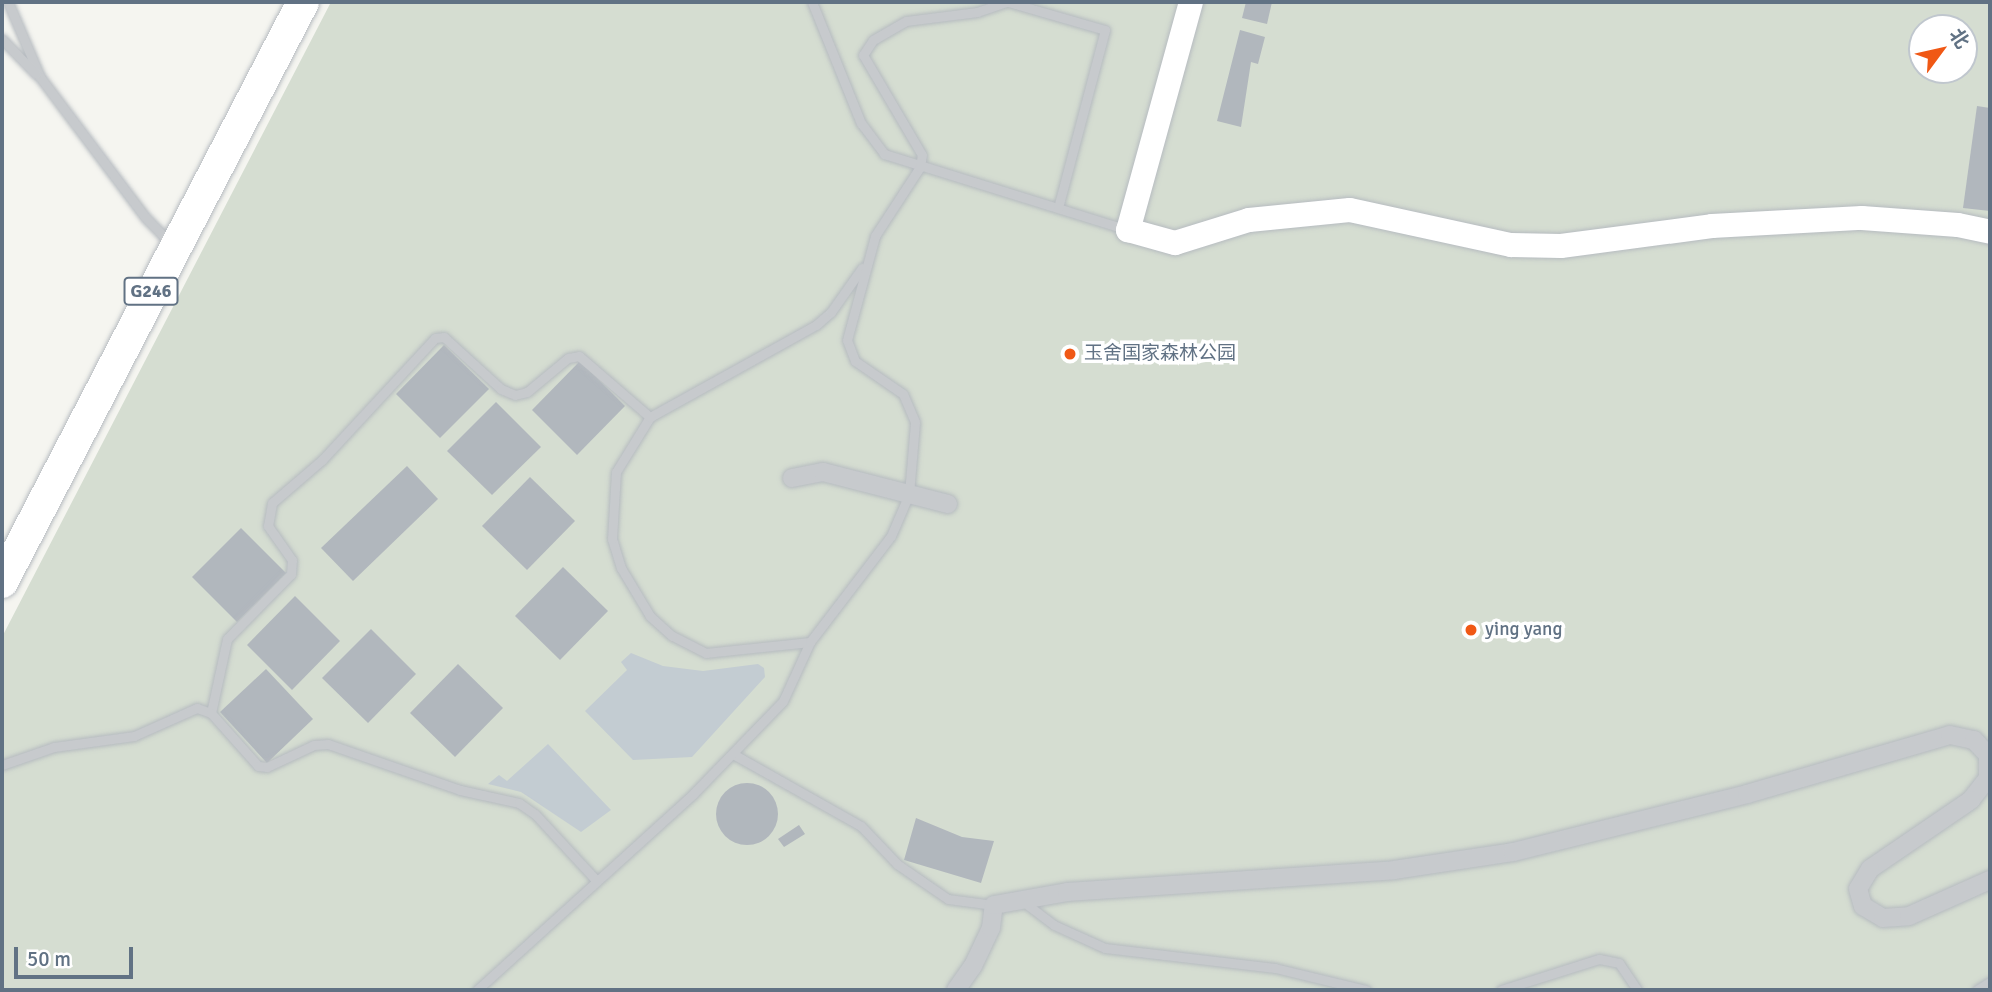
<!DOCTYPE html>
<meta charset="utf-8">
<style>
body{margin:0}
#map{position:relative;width:1992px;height:992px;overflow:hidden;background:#f5f5f0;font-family:Signika,"Noto Sans SC",sans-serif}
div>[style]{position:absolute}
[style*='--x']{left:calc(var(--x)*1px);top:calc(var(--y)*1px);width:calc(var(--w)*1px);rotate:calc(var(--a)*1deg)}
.green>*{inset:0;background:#d5ddd1}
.water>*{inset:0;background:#c3ccd2}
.building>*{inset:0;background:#b1b7bd}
.round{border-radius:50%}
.roads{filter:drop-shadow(0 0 2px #b6bbc0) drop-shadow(0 0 2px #b6bbc0)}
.lane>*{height:9px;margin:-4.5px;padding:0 4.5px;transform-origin:4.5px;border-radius:4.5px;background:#c7cacd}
.street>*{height:18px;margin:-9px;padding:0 9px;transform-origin:9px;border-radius:9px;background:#c7cacd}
.secondary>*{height:24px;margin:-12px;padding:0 12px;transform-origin:12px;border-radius:12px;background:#fff}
.highway>*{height:32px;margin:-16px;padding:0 16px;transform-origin:16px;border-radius:16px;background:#fff}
.dots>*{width:19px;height:19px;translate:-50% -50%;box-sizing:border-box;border:4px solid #fff;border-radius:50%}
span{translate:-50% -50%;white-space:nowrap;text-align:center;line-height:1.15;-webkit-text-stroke:7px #fff;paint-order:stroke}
.shield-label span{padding:2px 5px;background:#fff;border:2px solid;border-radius:5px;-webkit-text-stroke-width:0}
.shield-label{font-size:18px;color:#617284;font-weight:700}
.poi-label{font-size:19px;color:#617284}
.left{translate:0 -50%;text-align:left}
.frame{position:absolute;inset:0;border:4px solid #617284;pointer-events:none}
.north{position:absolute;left:1908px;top:14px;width:70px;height:70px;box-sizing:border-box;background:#fff;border:2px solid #c0c7ce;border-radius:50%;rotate:57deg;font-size:19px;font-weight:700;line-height:28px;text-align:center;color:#617284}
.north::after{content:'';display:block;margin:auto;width:24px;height:32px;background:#f05815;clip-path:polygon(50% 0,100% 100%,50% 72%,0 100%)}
.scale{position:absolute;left:14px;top:947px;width:119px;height:32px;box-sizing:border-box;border:4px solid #617284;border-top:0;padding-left:9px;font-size:21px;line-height:24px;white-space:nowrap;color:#617284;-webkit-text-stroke:5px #fff;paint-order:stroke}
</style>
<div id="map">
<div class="green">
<i style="clip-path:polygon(evenodd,331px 2px,1990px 2px,1990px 990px,2px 990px,2px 637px,331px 2px,1922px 28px,1964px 28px,1964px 70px,1922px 70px,1922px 28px)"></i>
</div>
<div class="water">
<i style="clip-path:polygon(631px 653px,663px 666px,703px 671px,758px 664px,764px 668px,765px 677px,692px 757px,633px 760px,585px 711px,627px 670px,621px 662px)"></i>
<i style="clip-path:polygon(548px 744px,611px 810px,581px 832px,521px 792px,488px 784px,499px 775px,507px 781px)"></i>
</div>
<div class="building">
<i style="clip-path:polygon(1246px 2px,1272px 2px,1267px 24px,1242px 18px)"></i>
<i style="clip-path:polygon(1240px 30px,1265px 37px,1258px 64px,1251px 62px,1241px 127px,1217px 121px)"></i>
<i style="clip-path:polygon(1977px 106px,1990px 108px,1990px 211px,1963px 208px)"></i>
<i style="clip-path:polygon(444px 345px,489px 389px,440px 438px,396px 394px)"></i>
<i style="clip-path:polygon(580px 361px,625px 406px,577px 455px,532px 410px)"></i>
<i style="clip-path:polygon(496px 402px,541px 447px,492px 495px,447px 451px)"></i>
<i style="clip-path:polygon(407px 466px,438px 499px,353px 581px,321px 548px)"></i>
<i style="clip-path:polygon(530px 477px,575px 521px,527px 570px,482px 526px)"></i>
<i style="clip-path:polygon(241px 528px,286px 573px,237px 622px,192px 577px)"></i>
<i style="clip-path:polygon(563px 567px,608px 611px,560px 660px,515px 616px)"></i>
<i style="clip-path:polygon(295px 596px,340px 641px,292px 690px,247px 645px)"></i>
<i style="clip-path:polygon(371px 629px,416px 674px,368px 723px,322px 678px)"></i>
<i style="clip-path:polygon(458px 664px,503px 708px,455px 757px,410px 713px)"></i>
<i style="clip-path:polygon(266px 669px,313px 719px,267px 763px,220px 712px)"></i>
<i class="round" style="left:716px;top:783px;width:62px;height:62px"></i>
<i style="clip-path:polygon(916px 818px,962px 837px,994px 841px,981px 883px,904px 860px)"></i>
<i style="clip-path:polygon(799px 825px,805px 834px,784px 847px,778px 839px)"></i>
</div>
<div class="roads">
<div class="lane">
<i style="--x:8;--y:2;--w:82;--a:66.9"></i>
<i style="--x:40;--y:77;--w:176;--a:53.1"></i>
<i style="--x:146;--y:218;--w:35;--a:46"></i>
<i style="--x:812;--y:2;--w:131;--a:68"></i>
<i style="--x:861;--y:123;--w:39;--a:53"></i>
<i style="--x:884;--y:154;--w:252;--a:17.3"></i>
<i style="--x:1008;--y:2;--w:101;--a:16.1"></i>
<i style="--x:1105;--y:30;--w:184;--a:104.8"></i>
<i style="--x:2;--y:39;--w:49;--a:45.8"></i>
<i style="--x:810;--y:642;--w:105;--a:174"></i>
<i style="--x:706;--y:653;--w:38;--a:-153"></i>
<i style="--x:672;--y:636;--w:30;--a:-138"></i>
<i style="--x:650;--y:616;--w:56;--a:-121.1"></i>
<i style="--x:621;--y:568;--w:30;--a:-107"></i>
<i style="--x:612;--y:539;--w:67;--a:-86.6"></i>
<i style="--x:616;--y:472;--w:65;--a:-58.3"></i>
<i style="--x:650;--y:417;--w:190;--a:-29"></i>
<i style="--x:816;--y:325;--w:20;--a:-41"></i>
<i style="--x:831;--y:312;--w:54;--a:-54.8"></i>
<i style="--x:211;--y:713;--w:76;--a:-77.8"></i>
<i style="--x:227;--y:639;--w:91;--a:-45.4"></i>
<i style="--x:291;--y:574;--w:14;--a:-86"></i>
<i style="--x:292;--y:560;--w:42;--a:-125.2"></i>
<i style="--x:268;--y:526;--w:23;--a:-80"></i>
<i style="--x:272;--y:503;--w:66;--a:-40.7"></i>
<i style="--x:322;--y:460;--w:166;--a:-47.2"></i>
<i style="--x:435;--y:338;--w:9;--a:-6"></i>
<i style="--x:444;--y:337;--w:77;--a:42.4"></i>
<i style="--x:501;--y:389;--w:15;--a:23"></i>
<i style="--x:515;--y:395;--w:12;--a:-14"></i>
<i style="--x:527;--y:392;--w:53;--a:-39.7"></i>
<i style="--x:568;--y:358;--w:11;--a:-10"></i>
<i style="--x:579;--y:356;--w:94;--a:40.7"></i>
<i style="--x:733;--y:754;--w:147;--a:29.4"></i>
<i style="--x:861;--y:826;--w:52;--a:46.5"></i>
<i style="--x:897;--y:864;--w:62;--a:34.5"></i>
<i style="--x:948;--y:899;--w:46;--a:7.4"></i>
<i style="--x:2;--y:765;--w:55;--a:-19.1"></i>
<i style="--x:54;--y:747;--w:81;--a:-7.8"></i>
<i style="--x:134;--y:736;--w:69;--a:-24"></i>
<i style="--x:197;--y:708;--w:15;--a:20"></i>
<i style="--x:211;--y:713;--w:71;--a:48.4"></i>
<i style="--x:258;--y:766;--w:9;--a:6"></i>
<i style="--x:267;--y:767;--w:52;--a:-25.1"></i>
<i style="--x:314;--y:745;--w:14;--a:-4"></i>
<i style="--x:328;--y:744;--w:140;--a:19.2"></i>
<i style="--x:460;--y:790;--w:60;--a:12.4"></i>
<i style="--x:519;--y:803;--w:19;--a:35"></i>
<i style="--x:535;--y:814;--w:88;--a:47.3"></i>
<i style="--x:1021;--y:900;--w:41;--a:37.1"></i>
<i style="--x:1054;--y:925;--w:56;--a:24.3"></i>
<i style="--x:1105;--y:948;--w:171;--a:6.7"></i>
<i style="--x:1275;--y:968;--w:94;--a:13.6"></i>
<i style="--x:477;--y:990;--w:292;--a:-42.2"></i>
<i style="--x:693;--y:794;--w:129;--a:-45.9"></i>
<i style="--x:783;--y:701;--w:65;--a:-65.4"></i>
<i style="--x:810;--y:642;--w:133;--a:-52.6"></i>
<i style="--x:891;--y:536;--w:46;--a:-66.8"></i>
<i style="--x:909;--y:494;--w:72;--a:-85.2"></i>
<i style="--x:915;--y:422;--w:30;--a:-113"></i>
<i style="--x:903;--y:394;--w:58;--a:-145.5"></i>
<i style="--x:855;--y:361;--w:22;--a:-111"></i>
<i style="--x:847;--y:340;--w:108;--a:-74.9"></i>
<i style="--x:875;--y:236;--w:82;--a:-56.9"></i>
<i style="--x:920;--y:167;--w:12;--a:-81"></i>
<i style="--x:922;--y:155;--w:116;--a:-120.5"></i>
<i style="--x:863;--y:55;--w:18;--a:-56"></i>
<i style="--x:873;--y:40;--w:38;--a:-30"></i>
<i style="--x:906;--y:21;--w:72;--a:-7.2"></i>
<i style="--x:977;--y:12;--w:31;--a:-19"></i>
<i style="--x:1501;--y:990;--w:103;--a:-17.6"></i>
<i style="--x:1599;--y:959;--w:20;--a:11"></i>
<i style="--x:1619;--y:963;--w:32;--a:56"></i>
<i style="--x:1977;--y:990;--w:15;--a:-32"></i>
</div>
<div class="street">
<i style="--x:792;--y:478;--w:32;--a:-11"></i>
<i style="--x:823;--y:472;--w:129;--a:14.4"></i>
<i style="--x:956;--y:990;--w:29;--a:-55"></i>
<i style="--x:973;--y:966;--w:42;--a:-64.7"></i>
<i style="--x:991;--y:928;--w:23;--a:-83"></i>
<i style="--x:994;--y:905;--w:74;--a:-10.1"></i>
<i style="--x:1067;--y:892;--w:328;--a:-3.8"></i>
<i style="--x:1394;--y:870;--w:120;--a:-8.6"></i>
<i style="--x:1513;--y:852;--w:241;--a:-13.9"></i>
<i style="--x:1747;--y:794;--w:211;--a:-16.2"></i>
<i style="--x:1950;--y:735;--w:25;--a:12"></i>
<i style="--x:1974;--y:740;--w:21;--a:47"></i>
<i style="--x:1988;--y:755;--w:23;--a:90"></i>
<i style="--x:1988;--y:778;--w:28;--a:128"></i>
<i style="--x:1971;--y:800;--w:122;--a:145.7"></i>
<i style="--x:1870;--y:869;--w:23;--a:121"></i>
<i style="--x:1858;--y:889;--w:18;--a:74"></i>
<i style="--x:1863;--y:906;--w:23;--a:31"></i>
<i style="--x:1883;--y:918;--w:26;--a:-4"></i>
<i style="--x:1909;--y:916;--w:89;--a:-24"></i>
</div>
<div class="secondary">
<i style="--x:1191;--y:2;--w:237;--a:105.4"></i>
<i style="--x:1128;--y:230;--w:49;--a:15.5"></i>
<i style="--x:1175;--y:243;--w:77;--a:-17.3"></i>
<i style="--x:1249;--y:220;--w:101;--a:-5.7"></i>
<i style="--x:1350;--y:210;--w:165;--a:12.3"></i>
<i style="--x:1511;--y:245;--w:50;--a:1.1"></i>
<i style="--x:1561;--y:246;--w:152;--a:-7.5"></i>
<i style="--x:1712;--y:226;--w:150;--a:-3.1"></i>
<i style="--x:1862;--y:218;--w:96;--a:4.2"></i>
<i style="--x:1958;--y:225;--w:33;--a:12"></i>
</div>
<div class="highway">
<i style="--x:2;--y:582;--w:653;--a:-62.57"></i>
</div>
</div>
<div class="dots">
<i style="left:1070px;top:354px;background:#f05815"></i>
<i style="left:1471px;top:630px;background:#f05815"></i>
</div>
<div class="shield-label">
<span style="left:151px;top:291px">G246</span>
</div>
<div class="poi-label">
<span class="left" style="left:1084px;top:354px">玉舍国家森林公园</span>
<span class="left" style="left:1485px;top:630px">ying yang</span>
</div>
<div class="frame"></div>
<div class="north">北</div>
<div class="scale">50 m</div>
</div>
